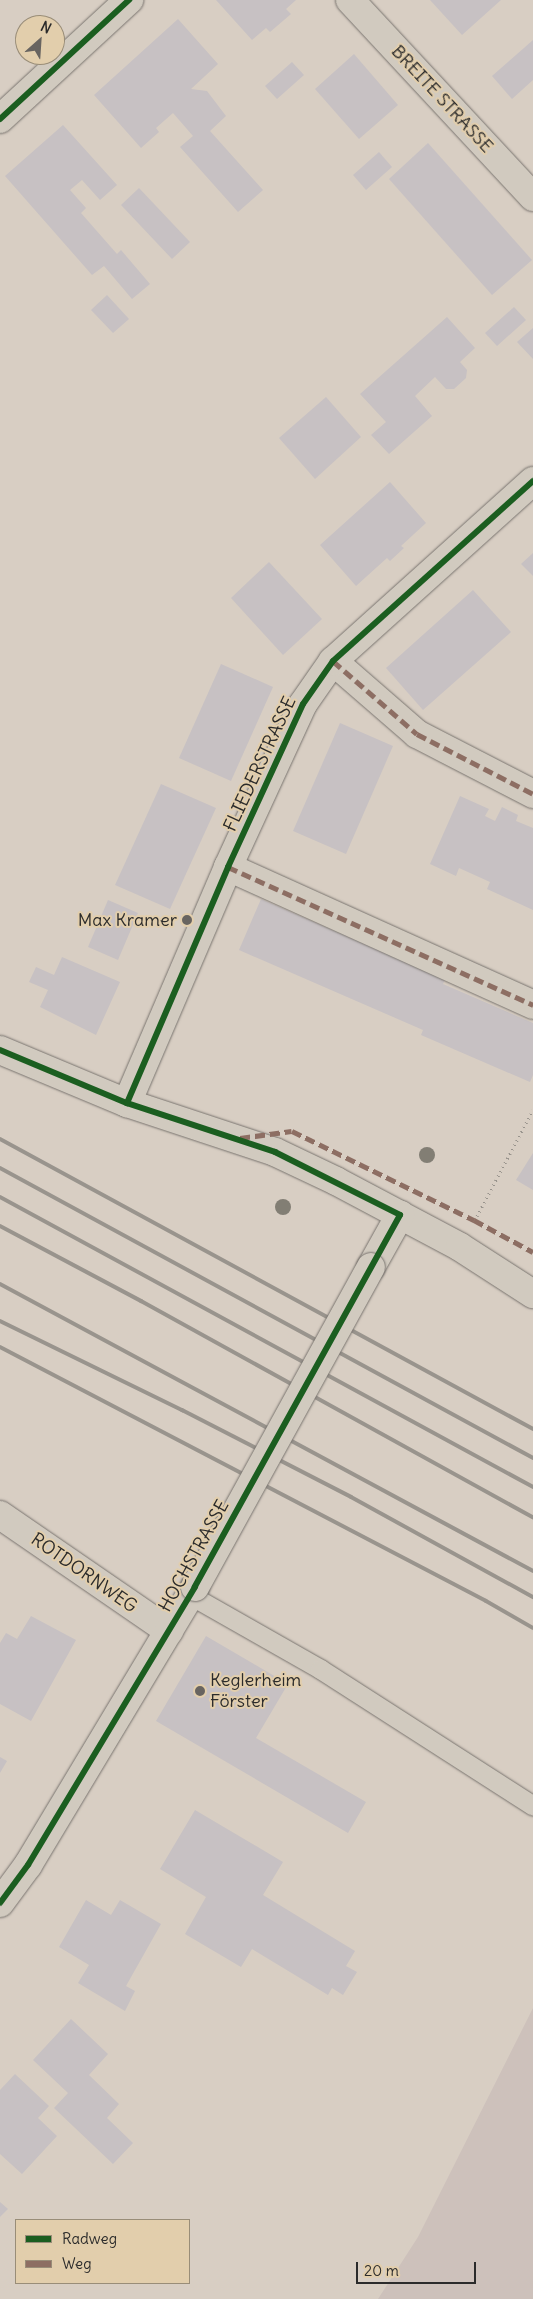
<!DOCTYPE html>
<meta charset="utf-8">
<style>
body{margin:0}
#map{position:relative;width:533px;height:2299px;overflow:hidden;background:#d8cec3;font-family:Delius,sans-serif}
div>[style]{position:absolute}
[style*='--x']{left:calc(var(--x)*1px);top:calc(var(--y)*1px);width:calc(var(--w)*1px);rotate:calc(var(--a)*1deg)}
.built>*{inset:0;background:#cdc1bb}
.building>*{inset:0;background:#c7c1c3}
.path>*{height:3px;margin-top:-1.5px;transform-origin:0;background:repeating-linear-gradient(90deg,#99948d 0 1px,transparent 0 5px)}
.roads{filter:drop-shadow(0 0 1px #79746f) drop-shadow(0 0 1px #79746f)}
.lane>*{height:19px;margin:-9.5px;padding:0 9.5px;transform-origin:9.5px;border-radius:9.5px;background:#d1cabf}
.street>*{height:28px;margin:-14px;padding:0 14px;transform-origin:14px;border-radius:14px;background:#d1cabf}
.rail>*{height:4px;margin:-2px;padding:0 2px;transform-origin:2px;border-radius:2px;background:#99948d}
.bridges{filter:drop-shadow(0 0 1px #79746f) drop-shadow(0 0 1px #79746f)}
.street-bridge>*{height:28px;margin:-14px;padding:0 14px;transform-origin:14px;border-radius:14px;background:#d1cabf}
.quiet>*{height:5px;margin-top:-2.5px;transform-origin:0;background:repeating-linear-gradient(90deg,#8d6e63 0 10px,transparent 0 15px)}
.cycleway>*{height:6px;margin:-3px;padding:0 3px;transform-origin:3px;border-radius:3px;background:#1b5e20}
.trees>*{width:16px;height:16px;margin:-8px;border-radius:50%;background:#827e74}
.dots>*{width:14px;height:14px;translate:-50% -50%;box-sizing:border-box;border:2px solid #e2ceac;border-radius:50%}
span{translate:-50% -50%;white-space:nowrap;text-align:center;line-height:1.15;-webkit-text-stroke:4px #e2ceac;paint-order:stroke}
.street-label{font-size:18px;color:#2b2b2b}
.poi-label{font-size:18px;color:#2b2b2b}
.right{translate:-100% -50%;text-align:right}
.left{translate:0 -50%;text-align:left}
.legend{position:absolute;left:15px;top:2219px;width:175px;height:65px;box-sizing:border-box;background:#e2ceac;border:1px solid #998d78;margin:0;padding:6px 9px;list-style:none;font-size:15px;color:#2b2b2b}
.legend li{display:flex;align-items:center;gap:10px;height:25px}
.legend b{width:25px;border:1px solid #998d78}
.north{position:absolute;left:15px;top:15px;width:50px;height:50px;box-sizing:border-box;background:#e2ceac;border:1px solid #998d78;border-radius:50%;rotate:26deg;font-size:14px;font-weight:700;line-height:20px;text-align:center;color:#2b2b2b}
.north::after{content:'';display:block;margin:auto;width:18px;height:22px;background:#686460;clip-path:polygon(50% 0,100% 100%,50% 72%,0 100%)}
.scale{position:absolute;left:356px;top:2262px;width:120px;height:22px;box-sizing:border-box;border:2px solid #2b2b2b;border-top:0;padding-left:6px;font-size:15px;line-height:18px;white-space:nowrap;color:#2b2b2b;-webkit-text-stroke:4px #e2ceac;paint-order:stroke}
</style>
<div id="map">
<div class="built">
<i style="clip-path:polygon(533px 2008px,533px 2299px,378px 2299px,418px 2237px)"></i>
</div>
<div class="building">
<i style="clip-path:polygon(216px 0,296px 0,286px 9px,291px 14px,270px 32px,266px 28px,252px 40px)"></i>
<i style="clip-path:polygon(430px 0,501px 0,462px 35px)"></i>
<i style="clip-path:polygon(178px 19px,218px 64px,191px 89px,207px 91px,226px 116px,210px 131px,263px 190px,238px 212px,180px 147px,193px 136px,173px 113px,156px 128px,159px 132px,141px 148px,94px 95px)"></i>
<i style="clip-path:polygon(533px 40px,533px 80px,512px 99px,492px 76px)"></i>
<i style="clip-path:polygon(354px 54px,398px 105px,359px 139px,315px 89px)"></i>
<i style="clip-path:polygon(292px 62px,304px 75px,277px 99px,265px 86px)"></i>
<i style="clip-path:polygon(63px 125px,117px 185px,100px 200px,82px 180px,70px 190px,86px 208px,81px 213px,117px 254px,121px 250px,150px 284px,132px 299px,104px 266px,92px 275px,5px 176px)"></i>
<i style="clip-path:polygon(428px 143px,532px 260px,492px 295px,389px 179px)"></i>
<i style="clip-path:polygon(379px 152px,392px 167px,366px 190px,353px 175px)"></i>
<i style="clip-path:polygon(139px 188px,190px 242px,172px 259px,121px 205px)"></i>
<i style="clip-path:polygon(107px 295px,129px 319px,113px 333px,91px 310px)"></i>
<i style="clip-path:polygon(514px 307px,526px 320px,497px 346px,485px 333px)"></i>
<i style="clip-path:polygon(447px 317px,475px 348px,460px 362px,467px 370px,466px 378px,454px 389px,446px 389px,435px 377px,415px 396px,432px 416px,389px 454px,371px 435px,386px 422px,360px 394px)"></i>
<i style="clip-path:polygon(533px 328px,533px 359px,517px 342px)"></i>
<i style="clip-path:polygon(326px 397px,361px 437px,315px 479px,279px 438px)"></i>
<i style="clip-path:polygon(390px 482px,426px 523px,401px 546px,404px 548px,390px 561px,387px 558px,356px 586px,320px 545px)"></i>
<i style="clip-path:polygon(533px 553px,533px 576px,521px 564px)"></i>
<i style="clip-path:polygon(269px 562px,322px 619px,283px 655px,231px 598px)"></i>
<i style="clip-path:polygon(473px 590px,511px 632px,423px 710px,386px 668px)"></i>
<i style="clip-path:polygon(221px 664px,273px 687px,231px 781px,179px 758px)"></i>
<i style="clip-path:polygon(340px 723px,393px 746px,346px 854px,293px 831px)"></i>
<i style="clip-path:polygon(161px 784px,216px 808px,170px 909px,115px 885px)"></i>
<i style="clip-path:polygon(460px 796px,489px 809px,485px 816px,495px 821px,502px 807px,518px 815px,516px 821px,533px 828px,533px 910px,487px 889px,490px 882px,459px 868px,456px 876px,430px 864px)"></i>
<i style="clip-path:polygon(261px 899px,445px 979px,443px 984px,533px 1023px,533px 1075px,530px 1082px,421px 1035px,423px 1030px,239px 950px)"></i>
<i style="clip-path:polygon(108px 900px,138px 913px,118px 960px,88px 947px)"></i>
<i style="clip-path:polygon(62px 957px,120px 982px,96px 1035px,40px 1007px,48px 990px,29px 982px,36px 967px,54px 975px)"></i>
<i style="clip-path:polygon(533px 1153px,533px 1190px,516px 1180px)"></i>
<i style="clip-path:polygon(31px 1616px,76px 1640px,31px 1721px,0 1704px,0 1643px,6px 1633px,17px 1639px)"></i>
<i style="clip-path:polygon(206px 1636px,288px 1684px,256px 1738px,366px 1802px,348px 1833px,156px 1721px)"></i>
<i style="clip-path:polygon(0 1757px,7px 1761px,0 1773px)"></i>
<i style="clip-path:polygon(195px 1810px,283px 1862px,263px 1895px,355px 1951px,346px 1966px,357px 1972px,343px 1995px,332px 1988px,328px 1995px,252px 1949px,241px 1967px,185px 1934px,206px 1897px,160px 1869px)"></i>
<i style="clip-path:polygon(86px 1900px,111px 1915px,120px 1900px,161px 1924px,126px 1986px,135px 1991px,125px 2011px,78px 1983px,89px 1965px,59px 1947px)"></i>
<i style="clip-path:polygon(71px 2019px,108px 2054px,89px 2075px,119px 2104px,107px 2118px,133px 2143px,113px 2164px,54px 2108px,68px 2093px,33px 2060px)"></i>
<i style="clip-path:polygon(15px 2074px,49px 2106px,38px 2118px,57px 2136px,22px 2174px,0 2154px,0 2090px)"></i>
<i style="clip-path:polygon(0 2202px,8px 2209px,0 2217px)"></i>
</div>
<div class="path">
<i style="--x:477;--y:1216;--w:120;--a:-62.2"></i>
</div>
<div class="roads">
<div class="lane">
<i style="--x:190;--y:1595;--w:150;--a:29.6"></i>
<i style="--x:320;--y:1669;--w:253;--a:32.7"></i>
</div>
<div class="street">
<i style="--x:350;--y:0;--w:269;--a:47.1"></i>
<i style="--x:0;--y:119;--w:176;--a:-42.7"></i>
<i style="--x:333;--y:661;--w:111;--a:41"></i>
<i style="--x:417;--y:734;--w:131;--a:27.3"></i>
<i style="--x:228;--y:867;--w:335;--a:24.3"></i>
<i style="--x:0;--y:1050;--w:138;--a:22.7"></i>
<i style="--x:127;--y:1103;--w:156;--a:18.3"></i>
<i style="--x:275;--y:1152;--w:68;--a:25.4"></i>
<i style="--x:336;--y:1181;--w:140;--a:28"></i>
<i style="--x:460;--y:1247;--w:87;--a:32.8"></i>
<i style="--x:127;--y:1103;--w:257;--a:-66.8"></i>
<i style="--x:228;--y:867;--w:179;--a:-65.3"></i>
<i style="--x:303;--y:704;--w:52;--a:-55.1"></i>
<i style="--x:333;--y:661;--w:269;--a:-42"></i>
<i style="--x:371;--y:1267;--w:60;--a:-60.9"></i>
<i style="--x:0;--y:1515;--w:205;--a:34.5"></i>
<i style="--x:0;--y:1903;--w:47;--a:-53.6"></i>
<i style="--x:28;--y:1865;--w:324;--a:-59"></i>
</div>
</div>
<div class="rail">
<i style="--x:0;--y:1139;--w:607;--a:28.55"></i>
<i style="--x:0;--y:1168;--w:607;--a:28.55"></i>
<i style="--x:0;--y:1197;--w:607;--a:28.55"></i>
<i style="--x:0;--y:1226;--w:160;--a:28"></i>
<i style="--x:141;--y:1301;--w:448;--a:28.9"></i>
<i style="--x:0;--y:1284;--w:605;--a:28.3"></i>
<i style="--x:0;--y:1321;--w:203;--a:26.1"></i>
<i style="--x:182;--y:1410;--w:190;--a:27.2"></i>
<i style="--x:351;--y:1497;--w:208;--a:28.8"></i>
<i style="--x:0;--y:1347;--w:548;--a:27.59"></i>
<i style="--x:486;--y:1601;--w:54;--a:29.9"></i>
</div>
<div class="bridges">
<div class="street-bridge">
<i style="--x:195;--y:1587;--w:365;--a:-61.2"></i>
</div>
</div>
<div class="quiet">
<i style="--x:333;--y:661;--w:111;--a:41"></i>
<i style="--x:417;--y:734;--w:131;--a:27.3"></i>
<i style="--x:228;--y:867;--w:335;--a:24.3"></i>
<i style="--x:240;--y:1138;--w:52;--a:-7.7"></i>
<i style="--x:292;--y:1131;--w:203;--a:26.1"></i>
<i style="--x:474;--y:1220;--w:67;--a:28.5"></i>
</div>
<div class="cycleway">
<i style="--x:0;--y:119;--w:176;--a:-42.7"></i>
<i style="--x:0;--y:1050;--w:138;--a:22.7"></i>
<i style="--x:127;--y:1103;--w:156;--a:18.3"></i>
<i style="--x:275;--y:1152;--w:140;--a:26.7"></i>
<i style="--x:400;--y:1215;--w:425;--a:118.9"></i>
<i style="--x:195;--y:1587;--w:324;--a:121"></i>
<i style="--x:28;--y:1865;--w:47;--a:126.4"></i>
<i style="--x:127;--y:1103;--w:257;--a:-66.8"></i>
<i style="--x:228;--y:867;--w:179;--a:-65.3"></i>
<i style="--x:303;--y:704;--w:52;--a:-55.1"></i>
<i style="--x:333;--y:661;--w:269;--a:-42"></i>
</div>
<div class="trees">
<i style="left:427px;top:1155px"></i>
<i style="left:283px;top:1207px"></i>
</div>
<div class="dots">
<i style="left:187px;top:920px;background:#686460"></i>
<i style="left:200px;top:1691px;background:#686460"></i>
</div>
<div class="street-label">
<span style="left:442px;top:99px;rotate:47deg">BREITE STRASSE</span>
<span style="left:260px;top:764px;rotate:-65deg">FLIEDERSTRASSE</span>
<span style="left:194px;top:1556px;rotate:-61deg">HOCHSTRASSE</span>
<span style="left:84px;top:1573px;rotate:35deg">ROTDORNWEG</span>
</div>
<div class="poi-label">
<span class="right" style="left:177px;top:920px">Max Kramer</span>
<span class="left" style="left:210px;top:1691px">Keglerheim<br>Förster</span>
</div>
<ul class="legend">
<li><b style="height:6px;background:#1b5e20"></b>Radweg</li>
<li><b style="height:6px;background:#8d6e63"></b>Weg</li>
</ul>
<div class="north">N</div>
<div class="scale">20 m</div>
</div>
